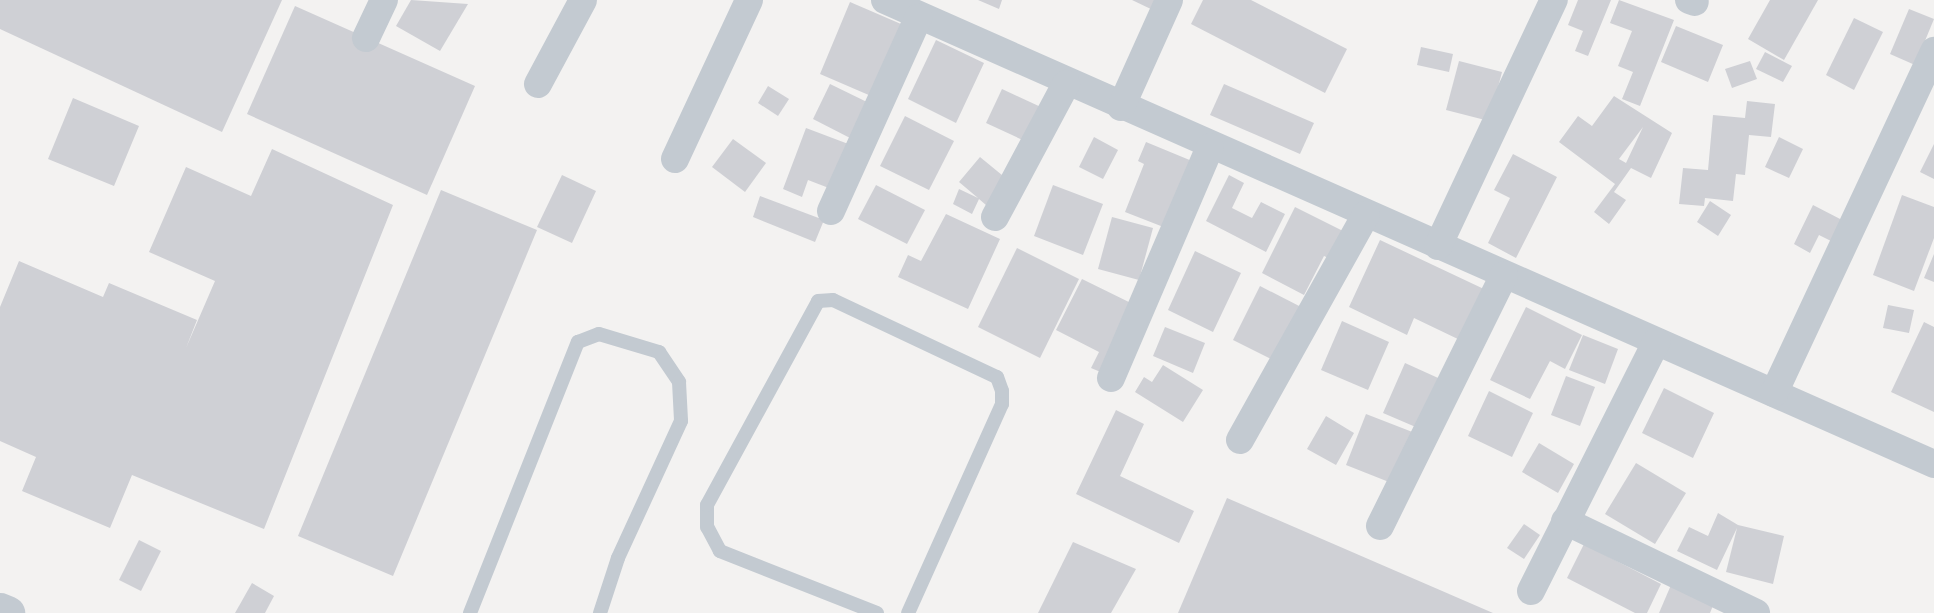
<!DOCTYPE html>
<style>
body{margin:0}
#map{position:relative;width:1934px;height:613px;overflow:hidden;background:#f3f2f1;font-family:"Titillium Web",sans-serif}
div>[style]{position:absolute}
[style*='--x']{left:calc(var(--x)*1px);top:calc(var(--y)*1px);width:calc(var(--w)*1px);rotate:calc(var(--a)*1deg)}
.building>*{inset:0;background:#cfd0d5}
.service>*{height:14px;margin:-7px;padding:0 7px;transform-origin:7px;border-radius:7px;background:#c3cad1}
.minor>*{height:28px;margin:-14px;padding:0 14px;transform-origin:14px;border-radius:14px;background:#c3cad1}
.tertiary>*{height:35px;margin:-17.5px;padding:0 17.5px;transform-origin:17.5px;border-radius:17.5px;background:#c3cad1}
span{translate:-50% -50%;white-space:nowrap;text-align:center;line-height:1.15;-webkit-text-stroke:6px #fff;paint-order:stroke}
</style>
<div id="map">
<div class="building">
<i style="clip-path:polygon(0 0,282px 0,222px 132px,0 29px)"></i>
<i style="clip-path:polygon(411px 0,468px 4px,440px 51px,396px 26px)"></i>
<i style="clip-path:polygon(978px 0,1002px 0,999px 9px)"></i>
<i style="clip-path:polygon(1132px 0,1161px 0,1155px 11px)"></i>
<i style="clip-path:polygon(1203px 0,1251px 0,1347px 49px,1325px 93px,1191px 24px)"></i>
<i style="clip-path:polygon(1578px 0,1611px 0,1588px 56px,1575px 51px,1583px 31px,1568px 25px)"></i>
<i style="clip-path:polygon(1619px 0,1674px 20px,1640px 106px,1622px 99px,1633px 72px,1618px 66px,1632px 31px,1610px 23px)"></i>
<i style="clip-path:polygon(1770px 0,1818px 0,1784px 60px,1748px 39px)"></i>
<i style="clip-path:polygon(850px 2px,901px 24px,871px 96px,820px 74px)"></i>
<i style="clip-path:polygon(295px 6px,475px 86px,427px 195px,247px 114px)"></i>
<i style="clip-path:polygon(1909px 9px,1934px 19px,1915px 65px,1890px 54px)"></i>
<i style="clip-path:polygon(1854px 18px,1883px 32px,1854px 90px,1826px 75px)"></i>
<i style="clip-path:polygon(1676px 26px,1723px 45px,1708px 82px,1661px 62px)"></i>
<i style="clip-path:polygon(936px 40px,984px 63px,956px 123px,908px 99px)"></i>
<i style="clip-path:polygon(1421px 47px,1453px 54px,1449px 72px,1417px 65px)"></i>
<i style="clip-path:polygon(1765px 52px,1792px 66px,1783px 82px,1756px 69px)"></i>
<i style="clip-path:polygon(1459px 61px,1502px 72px,1489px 121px,1446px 110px)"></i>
<i style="clip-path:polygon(1750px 61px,1757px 79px,1732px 88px,1725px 69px)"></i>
<i style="clip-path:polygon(830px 84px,869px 103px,852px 139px,813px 119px)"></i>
<i style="clip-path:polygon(1224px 84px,1314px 123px,1300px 154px,1210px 115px)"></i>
<i style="clip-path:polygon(768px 86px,789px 99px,778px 116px,758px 103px)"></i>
<i style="clip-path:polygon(1002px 89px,1043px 108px,1027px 142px,986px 123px)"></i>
<i style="clip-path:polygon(evenodd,1614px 96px,1672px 133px,1651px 178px,1631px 168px,1614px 192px,1626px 200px,1609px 224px,1594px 212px,1615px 184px,1559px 142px,1578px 116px,1592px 126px,1614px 96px,1643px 127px,1626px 163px,1619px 159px,1643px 127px)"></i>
<i style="clip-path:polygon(73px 98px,139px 126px,114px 186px,48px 159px)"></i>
<i style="clip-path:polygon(1747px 101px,1775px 104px,1771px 137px,1749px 135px,1745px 175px,1736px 174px,1733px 201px,1705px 198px,1704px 206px,1679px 204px,1683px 168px,1708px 170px,1713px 115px,1745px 118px)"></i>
<i style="clip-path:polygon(905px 116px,954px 141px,929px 190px,880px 166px)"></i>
<i style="clip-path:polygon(806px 128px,851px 145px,834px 190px,808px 180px,802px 197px,783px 189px)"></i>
<i style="clip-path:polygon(1094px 137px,1118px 150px,1103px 179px,1079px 167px)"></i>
<i style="clip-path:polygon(1779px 137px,1803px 149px,1789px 178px,1765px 167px)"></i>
<i style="clip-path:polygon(733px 139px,766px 163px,745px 192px,712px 167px)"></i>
<i style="clip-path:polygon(1146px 142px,1192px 161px,1166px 228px,1125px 212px,1144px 164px,1138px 161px)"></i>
<i style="clip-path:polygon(1934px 144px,1934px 179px,1920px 172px)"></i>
<i style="clip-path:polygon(272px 149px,393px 205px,264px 529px,132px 475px,110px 528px,22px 491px,36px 457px,0 441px,0 307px,19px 261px,103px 297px,109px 283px,197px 320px,186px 348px,215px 281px,149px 252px,186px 167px,251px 196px)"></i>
<i style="clip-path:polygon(1513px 154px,1557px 177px,1516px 258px,1488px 243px,1510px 198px,1494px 190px)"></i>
<i style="clip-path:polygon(980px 157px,1008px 180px,986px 205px,979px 199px,972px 214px,953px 204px,959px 189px,978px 198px,959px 182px)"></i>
<i style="clip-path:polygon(562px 175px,596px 191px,572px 243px,537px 227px)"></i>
<i style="clip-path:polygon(1229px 175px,1244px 183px,1232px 208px,1252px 218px,1261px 202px,1285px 214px,1266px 252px,1206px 221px)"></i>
<i style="clip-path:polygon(876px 185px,925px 210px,907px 244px,858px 219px)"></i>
<i style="clip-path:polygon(1053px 185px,1103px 204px,1083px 255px,1034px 236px)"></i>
<i style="clip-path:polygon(441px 190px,537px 230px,393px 576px,298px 536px)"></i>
<i style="clip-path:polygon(1902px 195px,1934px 207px,1934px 238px,1914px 291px,1873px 275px)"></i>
<i style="clip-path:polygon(760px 196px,824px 220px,815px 242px,753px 217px)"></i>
<i style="clip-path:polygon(1710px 201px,1731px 215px,1718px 236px,1697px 222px)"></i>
<i style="clip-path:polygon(1813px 205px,1844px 221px,1833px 242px,1819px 235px,1810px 253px,1794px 244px)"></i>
<i style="clip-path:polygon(1295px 207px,1349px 234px,1335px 261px,1324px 256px,1304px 295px,1262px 273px)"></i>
<i style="clip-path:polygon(946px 214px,1000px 239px,968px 309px,898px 277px,908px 255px,921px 261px)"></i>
<i style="clip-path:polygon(1112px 217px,1153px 228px,1139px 280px,1098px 269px)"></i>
<i style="clip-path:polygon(1380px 240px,1486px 290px,1462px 341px,1414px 318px,1407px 335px,1349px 307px)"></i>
<i style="clip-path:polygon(1017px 248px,1079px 279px,1040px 358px,978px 327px)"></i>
<i style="clip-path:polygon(1195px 251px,1241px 273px,1213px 332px,1168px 310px)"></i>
<i style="clip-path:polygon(1934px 254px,1934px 282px,1924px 278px)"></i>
<i style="clip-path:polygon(1082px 279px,1137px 306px,1103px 373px,1091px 368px,1099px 352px,1056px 330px)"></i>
<i style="clip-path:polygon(1260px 286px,1303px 308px,1277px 362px,1233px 340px)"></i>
<i style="clip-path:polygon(1888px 305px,1914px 310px,1909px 333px,1883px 328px)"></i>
<i style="clip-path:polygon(1526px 307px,1582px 335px,1565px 369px,1550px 361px,1530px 399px,1490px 380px)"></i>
<i style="clip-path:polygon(1342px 321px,1389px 342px,1368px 390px,1321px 370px)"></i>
<i style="clip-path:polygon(1924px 322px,1934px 327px,1934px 412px,1891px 392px)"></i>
<i style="clip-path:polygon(1165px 327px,1205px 343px,1193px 373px,1153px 356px)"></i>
<i style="clip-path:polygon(1583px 335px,1618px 349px,1605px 384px,1569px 370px)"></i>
<i style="clip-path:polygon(1405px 363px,1447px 382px,1425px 431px,1383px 413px)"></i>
<i style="clip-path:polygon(1163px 365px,1203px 390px,1183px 422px,1135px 392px,1144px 377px,1152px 382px)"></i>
<i style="clip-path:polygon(1566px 376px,1595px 387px,1580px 426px,1551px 415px)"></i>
<i style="clip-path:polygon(1664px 388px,1714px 413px,1693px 458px,1642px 433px)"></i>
<i style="clip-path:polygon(1489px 391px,1533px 413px,1512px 457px,1468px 436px)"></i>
<i style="clip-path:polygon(1116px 410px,1144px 424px,1120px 476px,1194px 511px,1179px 543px,1076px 494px)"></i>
<i style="clip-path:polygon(1366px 414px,1415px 433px,1394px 484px,1346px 465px)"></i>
<i style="clip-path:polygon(1326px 416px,1354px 433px,1336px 465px,1307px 449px)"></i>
<i style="clip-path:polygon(1539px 443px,1574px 464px,1558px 493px,1522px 472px)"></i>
<i style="clip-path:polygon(1636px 463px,1686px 493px,1655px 544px,1605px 514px)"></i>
<i style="clip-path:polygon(1227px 498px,1493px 613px,1178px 613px)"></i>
<i style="clip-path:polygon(1718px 513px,1738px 525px,1784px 536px,1773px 584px,1726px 572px,1737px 528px,1717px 570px,1677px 551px,1689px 527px,1708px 536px)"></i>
<i style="clip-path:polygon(1524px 524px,1540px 535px,1524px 559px,1507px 548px)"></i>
<i style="clip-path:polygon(139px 540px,161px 551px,141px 591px,119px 580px)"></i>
<i style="clip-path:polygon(1073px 542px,1136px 569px,1111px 613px,1038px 613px)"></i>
<i style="clip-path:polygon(1584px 544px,1661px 584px,1647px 613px,1635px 613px,1567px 578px)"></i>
<i style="clip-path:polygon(252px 583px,274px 596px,265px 613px,235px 613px)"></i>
<i style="clip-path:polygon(1671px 585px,1714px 603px,1710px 613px,1659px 613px)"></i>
</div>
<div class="service">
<i style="--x:470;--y:613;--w:292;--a:-68.3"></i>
<i style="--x:578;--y:342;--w:22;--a:-21"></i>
<i style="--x:599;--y:334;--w:63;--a:16.7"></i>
<i style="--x:659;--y:352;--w:36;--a:56"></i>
<i style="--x:679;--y:382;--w:39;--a:87"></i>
<i style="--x:681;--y:421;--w:151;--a:114.7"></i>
<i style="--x:618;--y:558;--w:58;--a:108.1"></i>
<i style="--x:877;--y:613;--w:169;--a:-158.5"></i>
<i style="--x:720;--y:551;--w:27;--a:-118"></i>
<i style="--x:707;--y:527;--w:22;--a:-90"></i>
<i style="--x:707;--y:505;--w:232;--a:-61.4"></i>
<i style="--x:818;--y:301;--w:15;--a:-4"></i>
<i style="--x:833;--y:300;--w:181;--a:25.2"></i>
<i style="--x:997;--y:377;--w:15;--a:70"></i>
<i style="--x:1002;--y:391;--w:13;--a:90"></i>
<i style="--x:1002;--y:404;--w:229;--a:114.2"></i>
</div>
<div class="minor">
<i style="--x:885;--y:0;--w:1147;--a:23.86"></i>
<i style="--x:1689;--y:0;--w:6;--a:18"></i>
<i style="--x:366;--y:38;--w:42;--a:-64.7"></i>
<i style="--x:538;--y:84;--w:95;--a:-61.8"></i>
<i style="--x:1121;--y:107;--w:117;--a:-65.8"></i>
<i style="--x:675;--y:159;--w:175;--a:-65"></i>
<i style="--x:831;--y:211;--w:212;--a:-65.7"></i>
<i style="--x:995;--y:217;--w:151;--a:-61.9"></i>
<i style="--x:1438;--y:246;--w:272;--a:-64.8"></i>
<i style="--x:1111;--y:378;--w:251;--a:-66.8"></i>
<i style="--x:1774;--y:393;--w:378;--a:-64.9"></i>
<i style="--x:1240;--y:440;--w:258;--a:-60.8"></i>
<i style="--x:1565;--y:521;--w:212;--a:25.7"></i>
<i style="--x:1380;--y:526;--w:280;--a:-63.7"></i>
<i style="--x:1531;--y:591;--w:279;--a:-63.3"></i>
</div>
<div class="tertiary">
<i style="--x:0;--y:610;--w:8;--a:23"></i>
</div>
</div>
